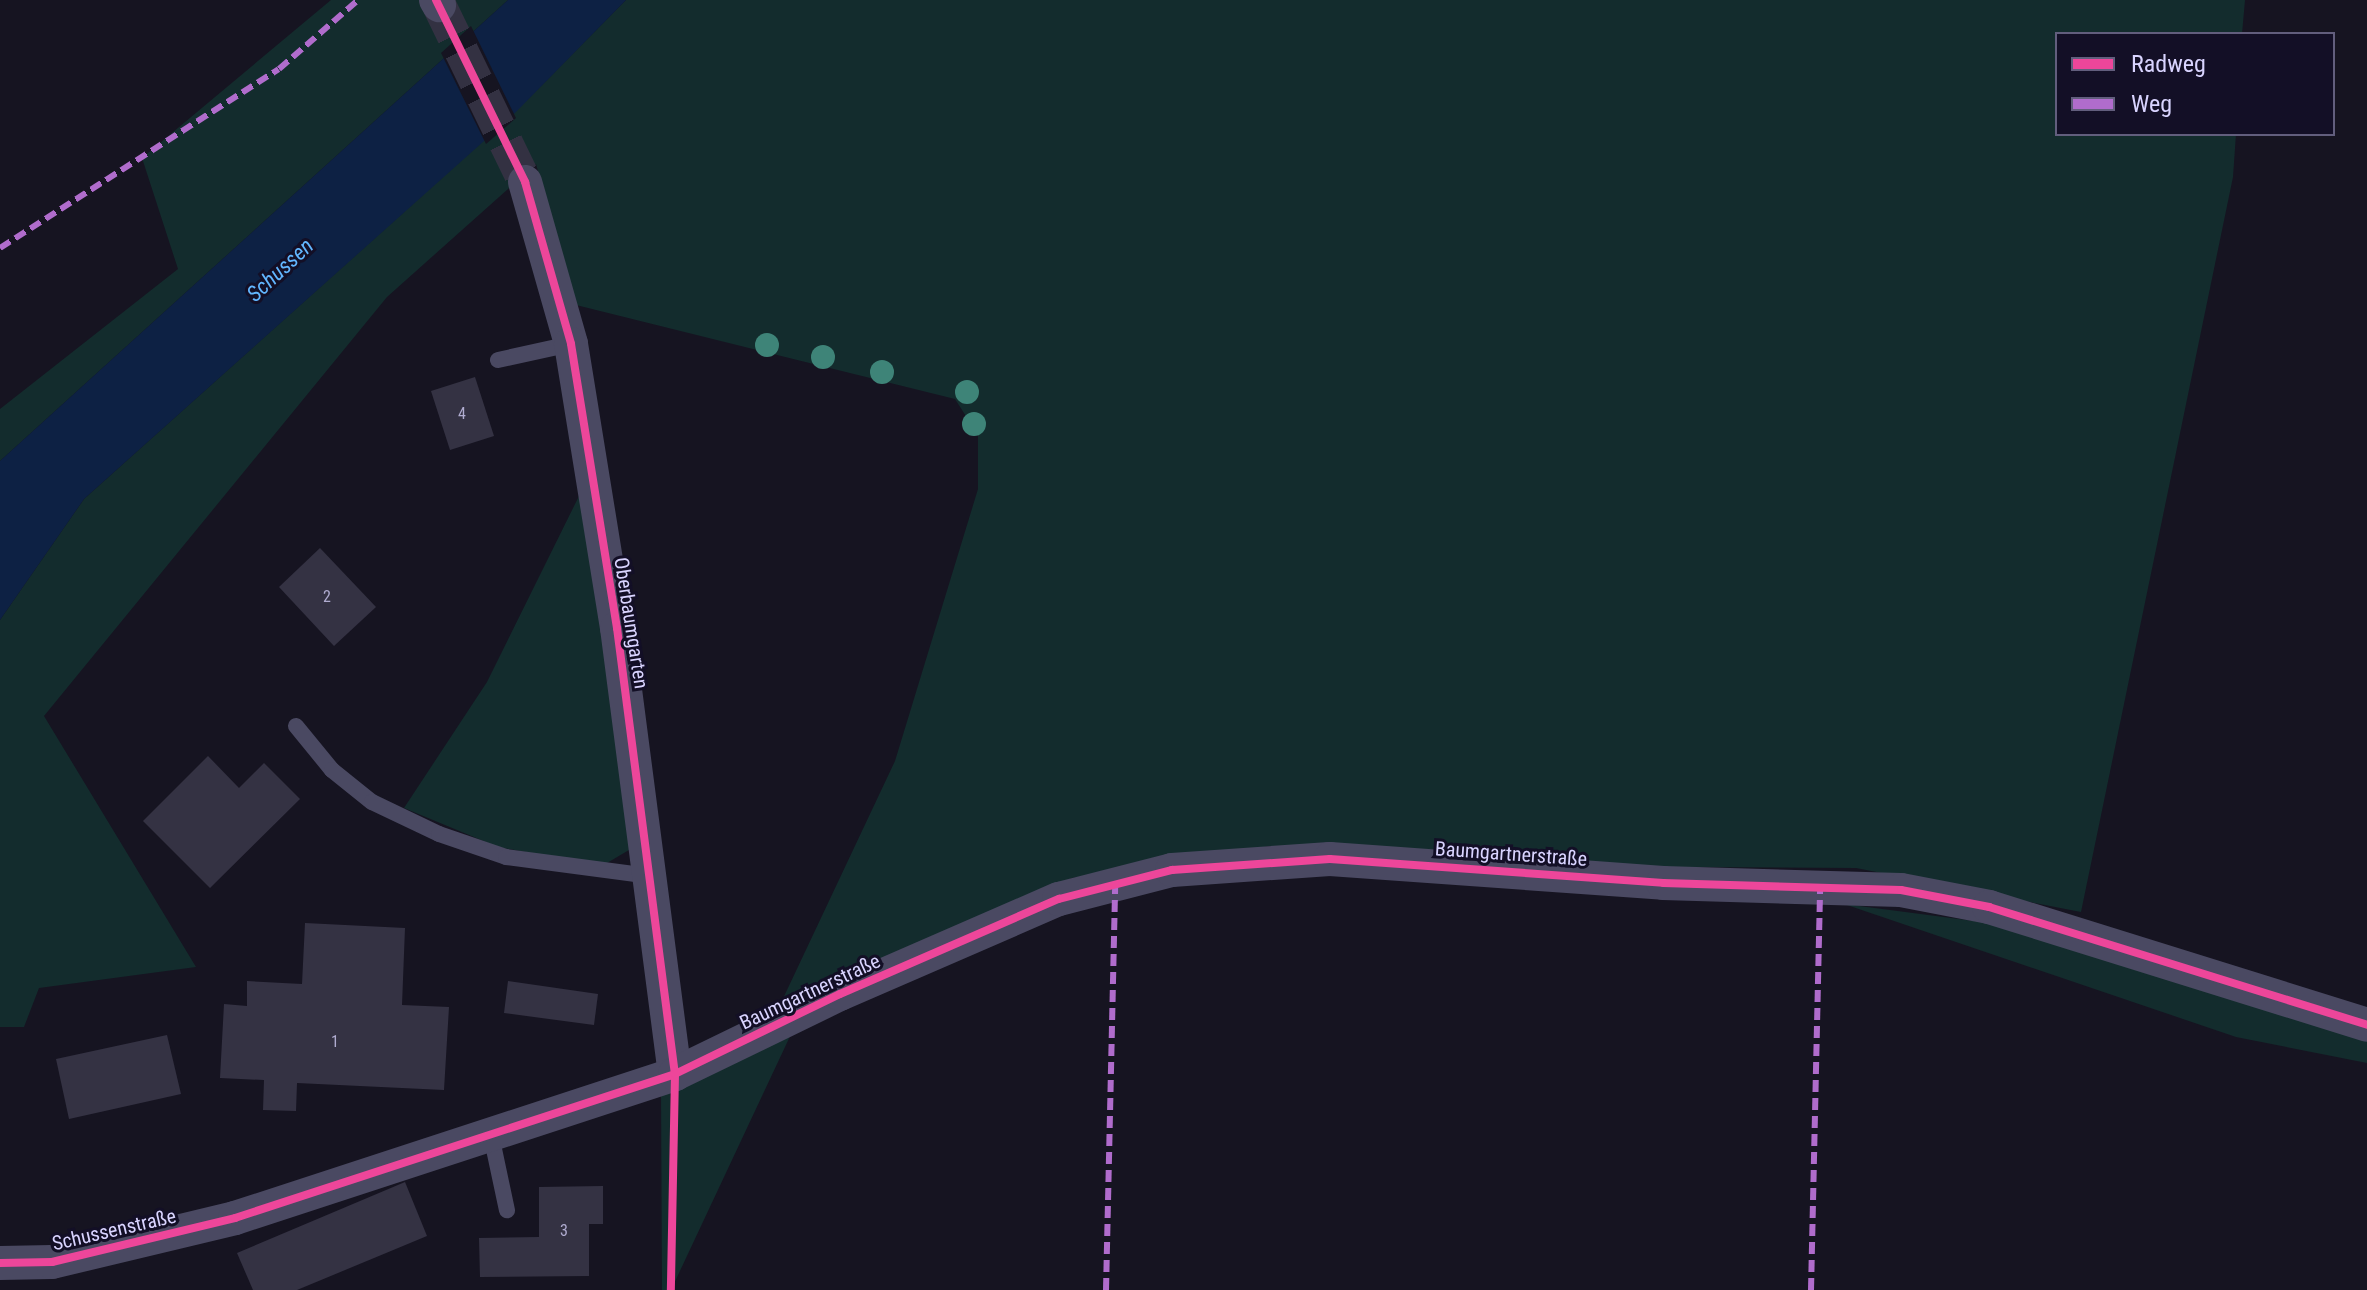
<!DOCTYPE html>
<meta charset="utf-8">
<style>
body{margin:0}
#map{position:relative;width:2367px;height:1290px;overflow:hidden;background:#161421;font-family:"Roboto Condensed",sans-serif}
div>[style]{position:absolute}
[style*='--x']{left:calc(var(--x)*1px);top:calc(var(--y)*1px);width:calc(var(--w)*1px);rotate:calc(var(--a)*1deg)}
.green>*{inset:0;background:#132c2d}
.water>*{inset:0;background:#0d2144}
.pier>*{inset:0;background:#161421}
.building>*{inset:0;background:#343243}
.minor-tunnel>*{height:34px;margin-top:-17px;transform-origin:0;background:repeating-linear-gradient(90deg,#333142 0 34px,transparent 0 51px)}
.service>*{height:16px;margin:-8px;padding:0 8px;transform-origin:8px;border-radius:8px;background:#4a4962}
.minor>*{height:34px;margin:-17px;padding:0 17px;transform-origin:17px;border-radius:17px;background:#4a4962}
.quiet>*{height:6px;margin-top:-3px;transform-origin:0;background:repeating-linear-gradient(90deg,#b06ccc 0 12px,transparent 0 18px)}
.cycleway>*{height:8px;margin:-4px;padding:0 4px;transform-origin:4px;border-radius:4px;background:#ed469a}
.trees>*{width:24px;height:24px;margin:-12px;border-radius:50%;background:#3e8478}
span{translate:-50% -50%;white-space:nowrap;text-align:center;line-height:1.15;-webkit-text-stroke:6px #130f26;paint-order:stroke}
.number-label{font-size:16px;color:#b0acd0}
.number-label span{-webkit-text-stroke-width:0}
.street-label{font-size:20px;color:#d9d4ff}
.water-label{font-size:22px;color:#62b6ff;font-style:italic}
.legend{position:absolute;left:2055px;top:32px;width:280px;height:104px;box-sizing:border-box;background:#130f26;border:2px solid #625e7d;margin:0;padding:10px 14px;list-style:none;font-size:24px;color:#d9d4ff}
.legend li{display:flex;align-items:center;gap:16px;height:40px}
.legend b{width:40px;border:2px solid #625e7d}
</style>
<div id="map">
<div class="green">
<i style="clip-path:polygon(331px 0,508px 0,0 461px,0 409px,178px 269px,142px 158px)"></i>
<i style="clip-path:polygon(626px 0,2245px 0,2242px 34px,2057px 34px,2057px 134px,2236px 134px,2233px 177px,2081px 912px,1856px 868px,1668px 867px,1270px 846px,1072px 878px,779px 1007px,895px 761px,978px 489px,978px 435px,955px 399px,576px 305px,536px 164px,387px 297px,44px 716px,196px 967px,39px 988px,24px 1027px,0 1027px,0 620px,84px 499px,512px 115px)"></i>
<i style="clip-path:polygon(580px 494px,634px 847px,602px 866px,498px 847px,404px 808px,487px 682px)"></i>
<i style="clip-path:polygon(1844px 904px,1997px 924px,2367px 1041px,2367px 1063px,2236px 1037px)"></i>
<i style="clip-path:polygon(793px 1030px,671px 1290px,662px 1290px,661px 1092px)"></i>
</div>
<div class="water">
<i style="clip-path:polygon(508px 0,626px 0,513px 115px,84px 499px,0 620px,0 461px)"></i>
</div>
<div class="pier">
<i style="clip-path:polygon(471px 26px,516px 118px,486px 144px,441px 53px)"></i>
</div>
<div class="building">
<i style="clip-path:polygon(475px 377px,494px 436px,450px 450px,431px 391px)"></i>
<i style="clip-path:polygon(320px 548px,376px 607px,334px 646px,279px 587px)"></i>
<i style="clip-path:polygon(208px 756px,239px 788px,264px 763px,300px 799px,210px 888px,143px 821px)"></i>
<i style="clip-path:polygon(305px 923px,405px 928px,402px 1005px,449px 1007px,444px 1090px,297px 1083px,296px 1111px,263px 1110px,264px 1080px,220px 1078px,224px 1004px,247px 1006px,247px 981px,302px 984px)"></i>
<i style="clip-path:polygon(508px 981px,598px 994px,594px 1025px,504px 1013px)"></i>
<i style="clip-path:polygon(167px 1035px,181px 1094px,69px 1119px,56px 1059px)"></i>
<i style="clip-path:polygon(405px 1182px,427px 1236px,297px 1290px,253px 1290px,237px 1253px)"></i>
<i style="clip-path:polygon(603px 1186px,603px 1224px,589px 1224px,589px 1276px,480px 1277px,479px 1238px,539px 1237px,539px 1187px)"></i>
</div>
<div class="minor-tunnel">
<i style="--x:439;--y:5;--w:197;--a:64.1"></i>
</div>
<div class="service">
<i style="--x:498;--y:360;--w:75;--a:-12.4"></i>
<i style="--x:296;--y:726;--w:57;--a:50.7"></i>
<i style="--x:332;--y:770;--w:51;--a:38.7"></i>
<i style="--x:372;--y:802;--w:74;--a:25.5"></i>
<i style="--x:439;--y:834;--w:71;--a:18.9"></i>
<i style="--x:506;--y:857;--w:146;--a:7.5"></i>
<i style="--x:491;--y:1135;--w:77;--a:78"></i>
</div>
<div class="minor">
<i style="--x:436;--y:0;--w:6;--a:59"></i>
<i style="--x:525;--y:182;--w:168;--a:74.1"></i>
<i style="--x:571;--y:344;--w:288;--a:80.8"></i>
<i style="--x:617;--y:628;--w:450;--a:82.6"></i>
<i style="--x:0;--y:1263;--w:52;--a:-1.1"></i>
<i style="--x:52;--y:1262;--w:188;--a:-13.5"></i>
<i style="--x:235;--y:1218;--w:463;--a:-18.1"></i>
<i style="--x:675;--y:1074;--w:183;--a:-25.9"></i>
<i style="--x:840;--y:994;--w:239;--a:-23.5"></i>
<i style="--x:1059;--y:899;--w:117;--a:-14.4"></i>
<i style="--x:1172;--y:870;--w:158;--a:-4"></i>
<i style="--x:1330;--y:859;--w:334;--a:4.1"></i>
<i style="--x:1663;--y:883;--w:238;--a:1.7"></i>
<i style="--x:1901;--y:890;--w:90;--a:10.9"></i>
<i style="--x:1989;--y:907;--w:396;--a:17.3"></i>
</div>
<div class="quiet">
<i style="--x:0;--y:248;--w:331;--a:-32.7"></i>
<i style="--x:279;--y:69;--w:105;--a:-41.1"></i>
<i style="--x:1106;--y:1290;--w:408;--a:-88.7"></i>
<i style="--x:1811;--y:1290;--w:402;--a:-88.7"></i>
</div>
<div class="cycleway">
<i style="--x:436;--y:0;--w:203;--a:63.9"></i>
<i style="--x:525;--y:182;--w:168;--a:74.1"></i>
<i style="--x:571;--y:344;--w:288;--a:80.8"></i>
<i style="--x:617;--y:628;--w:450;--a:82.6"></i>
<i style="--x:675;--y:1074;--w:216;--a:91.1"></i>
<i style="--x:0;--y:1263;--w:52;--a:-1.1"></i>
<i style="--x:52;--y:1262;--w:188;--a:-13.5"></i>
<i style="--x:235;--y:1218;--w:463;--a:-18.1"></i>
<i style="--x:675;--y:1074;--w:183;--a:-25.9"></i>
<i style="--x:840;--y:994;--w:239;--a:-23.5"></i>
<i style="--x:1059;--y:899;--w:117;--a:-14.4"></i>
<i style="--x:1172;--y:870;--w:158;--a:-4"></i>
<i style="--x:1330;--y:859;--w:334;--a:4.1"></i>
<i style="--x:1663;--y:883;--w:238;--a:1.7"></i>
<i style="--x:1901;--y:890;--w:90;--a:10.9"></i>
<i style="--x:1989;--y:907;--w:396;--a:17.3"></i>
</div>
<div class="trees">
<i style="left:767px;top:345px"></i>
<i style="left:823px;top:357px"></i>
<i style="left:882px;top:372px"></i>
<i style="left:967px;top:392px"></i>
<i style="left:974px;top:424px"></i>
</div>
<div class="number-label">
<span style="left:462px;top:414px">4</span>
<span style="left:327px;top:597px">2</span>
<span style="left:335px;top:1042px">1</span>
<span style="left:564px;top:1231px">3</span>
</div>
<div class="street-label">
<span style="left:631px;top:623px;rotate:81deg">Oberbaumgarten</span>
<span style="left:1511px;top:854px;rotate:4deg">Baumgartnerstraße</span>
<span style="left:810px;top:992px;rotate:-25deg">Baumgartnerstraße</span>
<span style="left:114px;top:1230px;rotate:-13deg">Schussenstraße</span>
</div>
<div class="water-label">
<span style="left:280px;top:270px;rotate:-43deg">Schussen</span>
</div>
<ul class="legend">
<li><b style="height:10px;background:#ed469a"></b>Radweg</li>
<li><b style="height:10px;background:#b06ccc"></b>Weg</li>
</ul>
</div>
